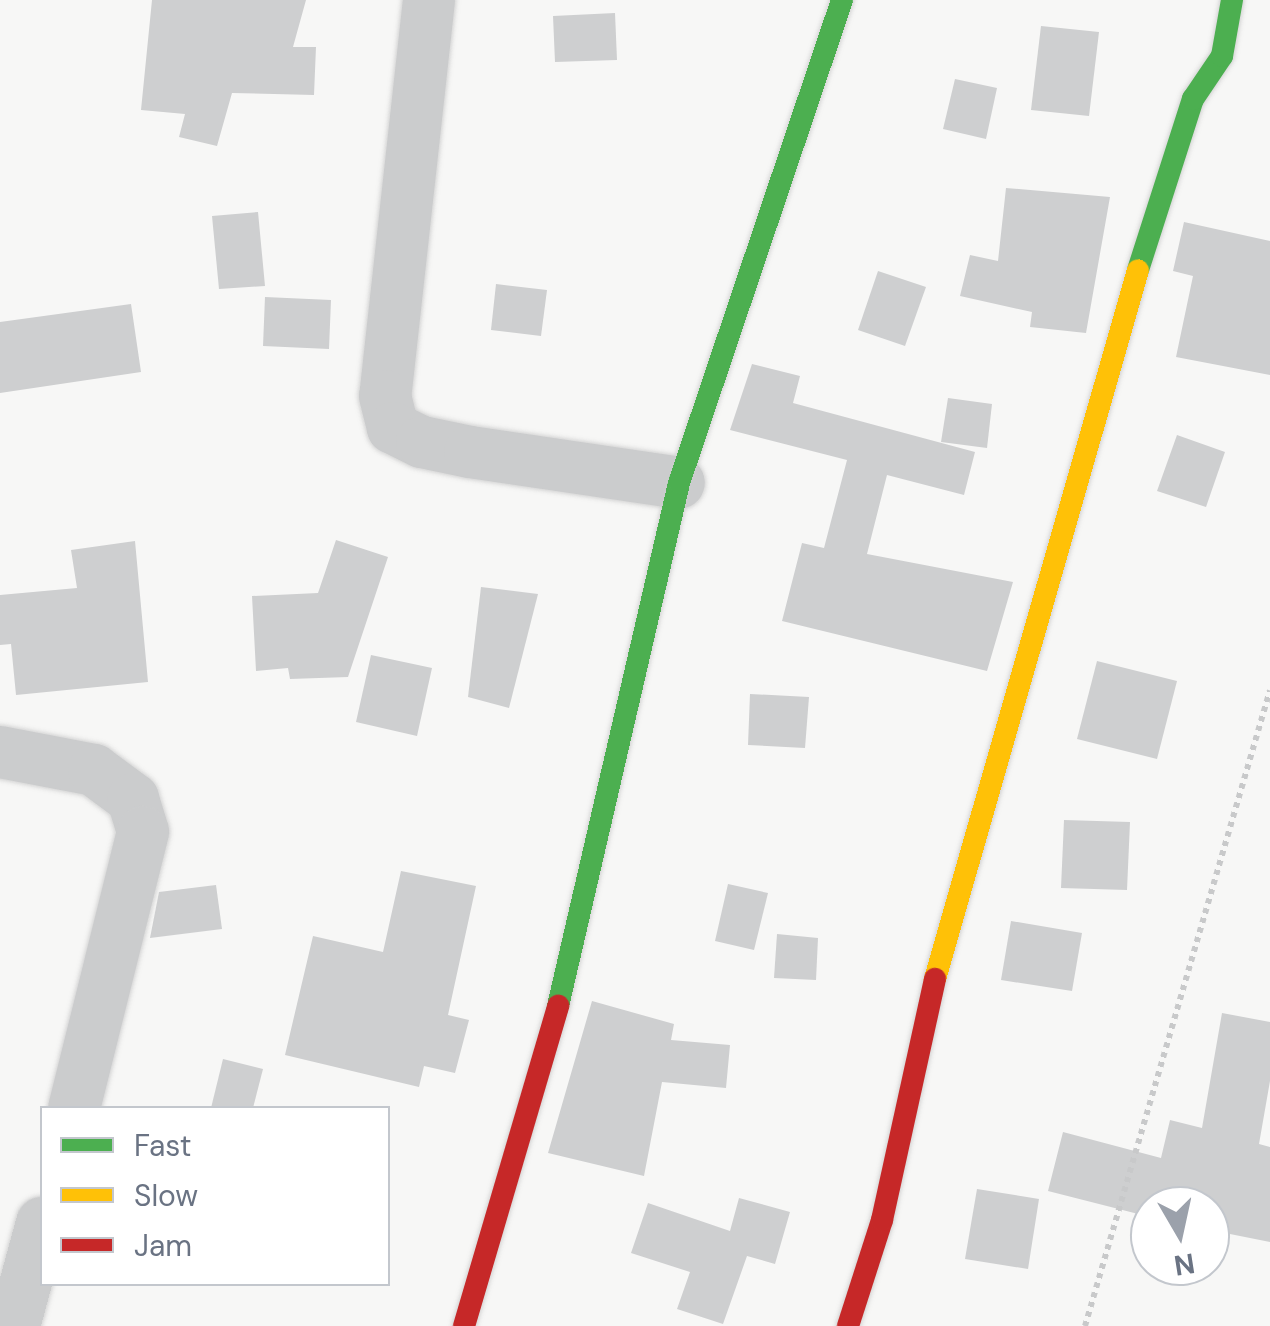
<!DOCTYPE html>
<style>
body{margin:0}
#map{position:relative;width:1270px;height:1326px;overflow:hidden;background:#f7f7f6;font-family:"DM Sans",sans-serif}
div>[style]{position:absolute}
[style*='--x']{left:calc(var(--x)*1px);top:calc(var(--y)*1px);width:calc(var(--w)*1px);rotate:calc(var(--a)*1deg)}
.building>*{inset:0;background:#cecfd0}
.path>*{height:6px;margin-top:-3px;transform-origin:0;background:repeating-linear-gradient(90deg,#c8c9ca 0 5px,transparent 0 10px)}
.roads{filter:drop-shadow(0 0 2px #d4d4d4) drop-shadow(0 0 2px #d4d4d4)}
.street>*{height:52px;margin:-26px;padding:0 26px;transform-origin:26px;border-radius:26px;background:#cbcccd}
.fast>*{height:22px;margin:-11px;padding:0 11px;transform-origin:11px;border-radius:11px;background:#4caf50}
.slow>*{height:22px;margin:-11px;padding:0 11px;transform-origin:11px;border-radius:11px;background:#ffc107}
.jam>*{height:22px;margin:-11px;padding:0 11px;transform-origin:11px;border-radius:11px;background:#c62828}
span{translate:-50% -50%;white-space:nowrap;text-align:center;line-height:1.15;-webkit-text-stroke:10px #fff;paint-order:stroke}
.legend{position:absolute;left:40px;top:1106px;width:350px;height:180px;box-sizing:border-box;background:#fff;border:2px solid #c3c7cd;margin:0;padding:12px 18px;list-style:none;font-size:30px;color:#6a7383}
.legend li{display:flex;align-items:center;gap:20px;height:50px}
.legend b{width:50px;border:2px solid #c3c7cd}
.north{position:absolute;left:1130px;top:1186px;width:100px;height:100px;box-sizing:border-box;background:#fff;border:2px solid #c3c7cd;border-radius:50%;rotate:171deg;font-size:28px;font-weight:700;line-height:40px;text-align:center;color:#6a7383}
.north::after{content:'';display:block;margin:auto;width:35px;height:45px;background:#9ba1ab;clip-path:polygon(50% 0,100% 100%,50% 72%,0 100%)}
</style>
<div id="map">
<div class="building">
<i style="clip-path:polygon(152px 0,306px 0,293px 47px,316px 47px,314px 95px,232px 93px,217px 146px,179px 137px,185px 114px,141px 110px)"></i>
<i style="clip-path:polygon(615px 13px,617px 60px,555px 62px,553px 16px)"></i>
<i style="clip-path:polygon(1041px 26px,1099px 32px,1089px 116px,1031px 110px)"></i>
<i style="clip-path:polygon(955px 79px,997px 88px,986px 139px,943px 129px)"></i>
<i style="clip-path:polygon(1006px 188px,1110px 197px,1086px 333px,1030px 327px,1032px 312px,960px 296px,970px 255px,998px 261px)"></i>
<i style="clip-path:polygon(258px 212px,265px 286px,219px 289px,212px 216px)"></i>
<i style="clip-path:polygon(1184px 222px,1270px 241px,1270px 375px,1176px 357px,1193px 276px,1173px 271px)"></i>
<i style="clip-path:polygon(878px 271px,926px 287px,905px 346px,858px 330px)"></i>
<i style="clip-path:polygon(496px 284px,547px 290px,541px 336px,491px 330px)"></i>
<i style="clip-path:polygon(265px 297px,331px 300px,329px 349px,263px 346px)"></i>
<i style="clip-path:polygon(131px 304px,141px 372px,0 393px,0 322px)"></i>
<i style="clip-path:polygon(752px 364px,800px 376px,793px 403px,975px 452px,964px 495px,887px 475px,867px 554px,1013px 582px,987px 671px,782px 621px,802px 543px,824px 548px,847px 460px,730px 430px)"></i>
<i style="clip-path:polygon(948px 398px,992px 404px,987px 448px,941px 442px)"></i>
<i style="clip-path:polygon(1177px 435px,1225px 452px,1206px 507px,1157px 491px)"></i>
<i style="clip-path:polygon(336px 540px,388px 557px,348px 677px,290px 679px,288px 668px,256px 671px,252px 596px,318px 593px)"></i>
<i style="clip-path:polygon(135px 541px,148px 682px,16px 695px,11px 644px,0 645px,0 595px,77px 588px,71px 550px)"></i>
<i style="clip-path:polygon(481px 587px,538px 594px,509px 708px,468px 697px)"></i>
<i style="clip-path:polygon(371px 655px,432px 668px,417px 736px,356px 722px)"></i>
<i style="clip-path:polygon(1097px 661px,1177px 681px,1157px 759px,1077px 739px)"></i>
<i style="clip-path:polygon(750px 694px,809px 697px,805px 748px,748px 745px)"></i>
<i style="clip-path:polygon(1064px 820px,1130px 822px,1127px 890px,1061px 888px)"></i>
<i style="clip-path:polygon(401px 871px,476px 886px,448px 1015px,469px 1020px,455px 1073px,424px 1066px,419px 1087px,285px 1055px,313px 936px,383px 952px)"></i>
<i style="clip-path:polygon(728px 884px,768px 893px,754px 950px,715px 941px)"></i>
<i style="clip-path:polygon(216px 885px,222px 929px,150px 938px,159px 892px)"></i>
<i style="clip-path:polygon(1011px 921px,1082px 933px,1072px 991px,1001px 980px)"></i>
<i style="clip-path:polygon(777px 934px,818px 938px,816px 980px,774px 978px)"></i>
<i style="clip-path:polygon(592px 1001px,674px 1024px,671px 1040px,730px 1045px,726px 1088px,662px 1082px,644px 1176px,548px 1153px)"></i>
<i style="clip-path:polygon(1222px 1013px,1270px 1022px,1270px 1081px,1259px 1144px,1270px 1147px,1270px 1242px,1210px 1230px,1210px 1206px,1150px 1206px,1150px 1217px,1048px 1191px,1063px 1132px,1161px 1158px,1170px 1120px,1202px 1128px)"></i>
<i style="clip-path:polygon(223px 1059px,263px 1069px,253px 1108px,211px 1108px)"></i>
<i style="clip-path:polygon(977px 1189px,1039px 1199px,1028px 1269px,965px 1259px)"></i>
<i style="clip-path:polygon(739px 1198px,790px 1212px,775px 1264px,747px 1256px,723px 1324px,677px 1309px,690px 1272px,631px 1253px,648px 1203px,730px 1231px)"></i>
</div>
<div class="path">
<i style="--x:1085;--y:1326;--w:662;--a:-73.78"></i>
</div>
<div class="roads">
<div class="street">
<i style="--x:429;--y:0;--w:398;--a:96.3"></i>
<i style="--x:385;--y:396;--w:33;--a:76"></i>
<i style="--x:393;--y:428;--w:32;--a:26"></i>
<i style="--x:422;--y:442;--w:49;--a:11.8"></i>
<i style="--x:470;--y:452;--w:211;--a:8.4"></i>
<i style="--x:0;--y:752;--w:96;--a:10.8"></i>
<i style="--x:94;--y:770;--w:49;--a:36.6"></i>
<i style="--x:133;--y:799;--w:34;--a:73"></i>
<i style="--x:143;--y:832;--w:284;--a:104"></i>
<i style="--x:14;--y:1326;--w:107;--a:-74.8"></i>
</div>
<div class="fast">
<i style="--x:1138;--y:270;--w:180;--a:-72.2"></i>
<i style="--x:1193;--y:99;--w:52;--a:-56"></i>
<i style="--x:1222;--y:56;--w:57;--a:-79.9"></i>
<i style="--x:558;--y:1006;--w:537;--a:-76.97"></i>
<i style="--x:679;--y:483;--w:510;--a:-71.35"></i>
</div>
<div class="slow">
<i style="--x:935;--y:979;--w:737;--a:-74.02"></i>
</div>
<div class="jam">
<i style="--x:464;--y:1326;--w:334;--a:-73.6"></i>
<i style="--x:848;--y:1326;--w:111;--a:-72.2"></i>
<i style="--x:882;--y:1220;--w:247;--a:-77.6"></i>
</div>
</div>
<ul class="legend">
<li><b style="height:12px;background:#4caf50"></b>Fast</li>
<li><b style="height:12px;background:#ffc107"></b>Slow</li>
<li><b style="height:12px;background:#c62828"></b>Jam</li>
</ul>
<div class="north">N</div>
</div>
